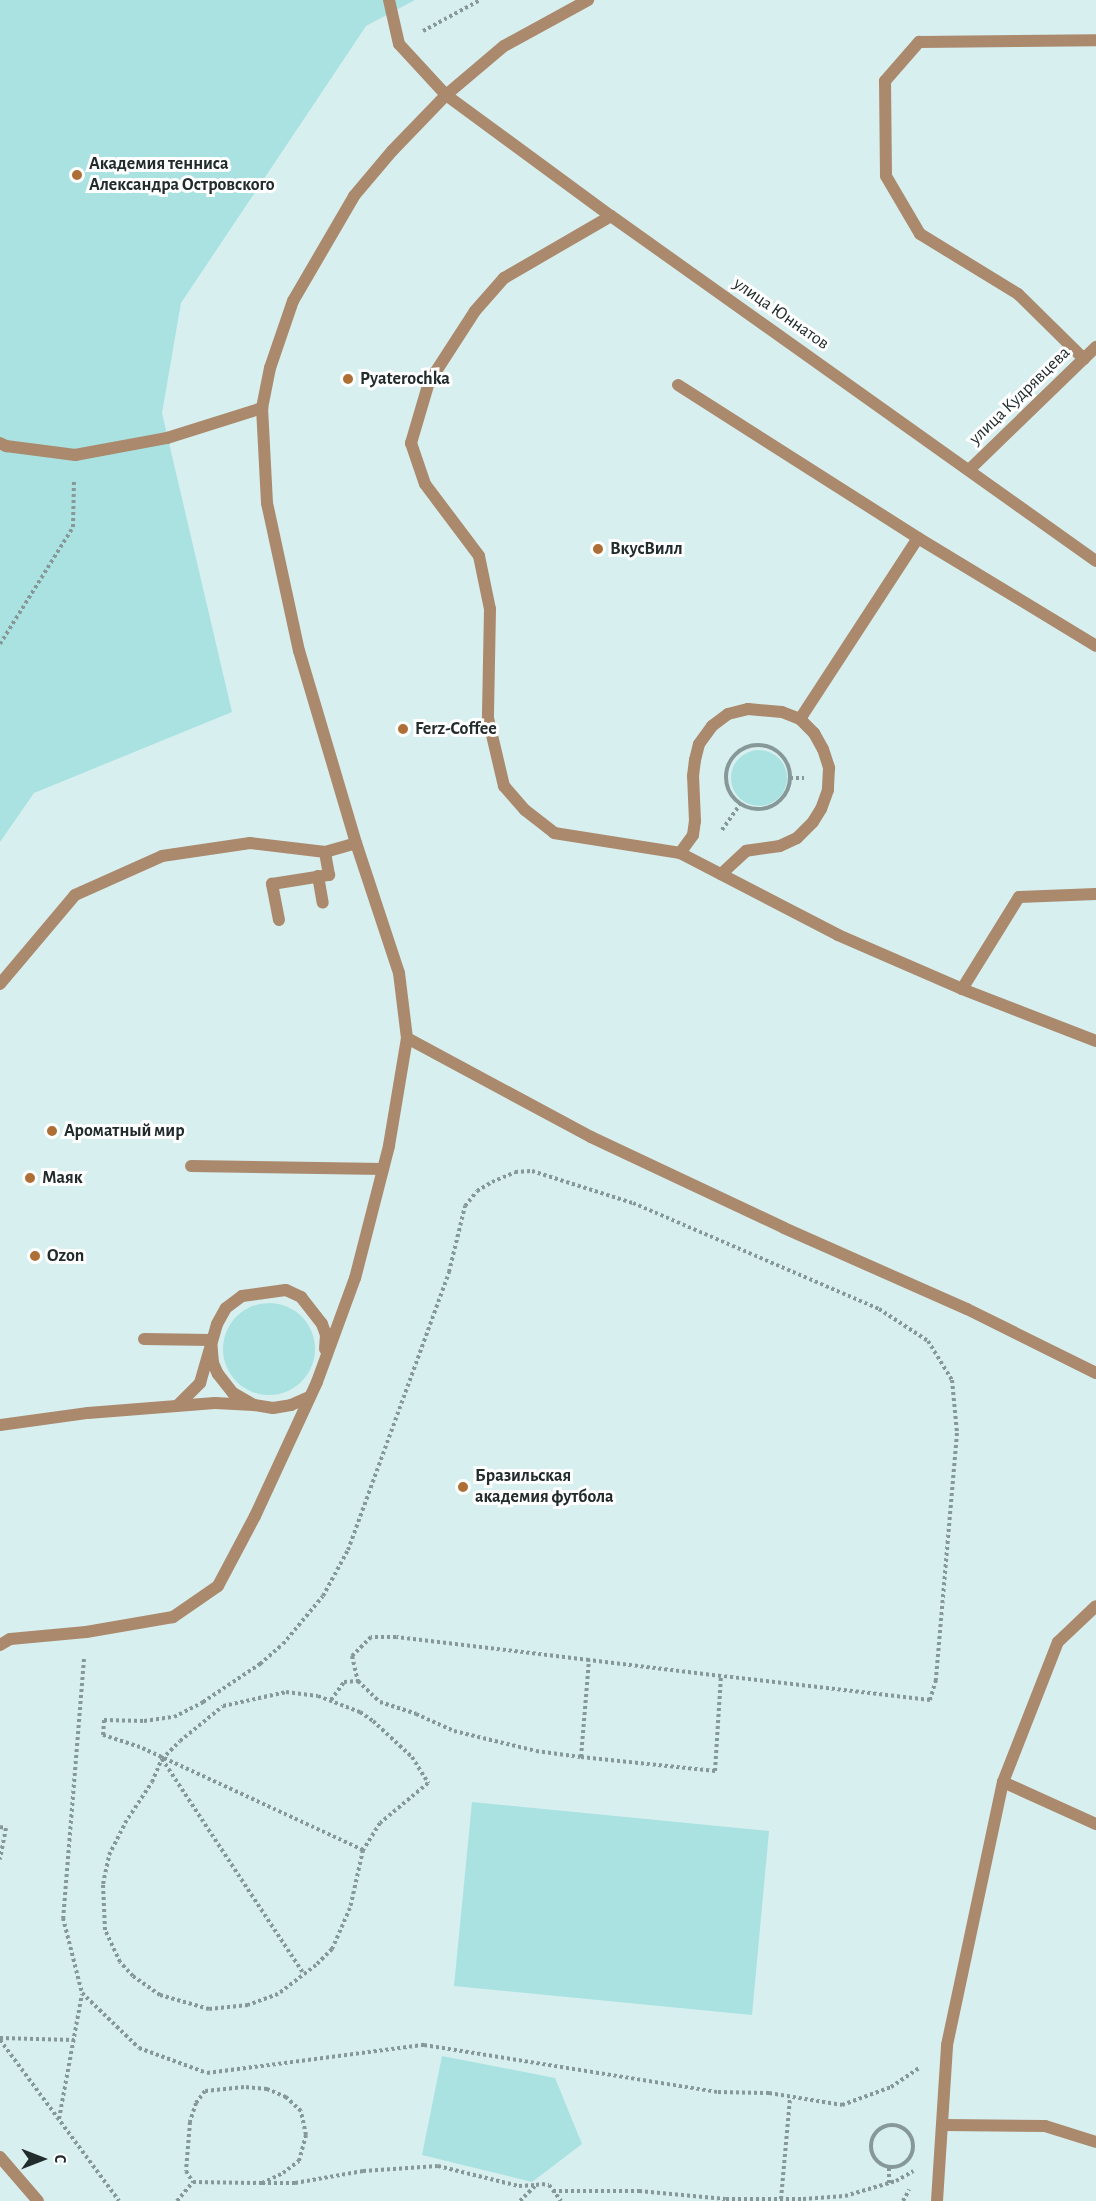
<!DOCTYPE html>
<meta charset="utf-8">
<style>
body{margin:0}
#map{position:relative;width:1096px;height:2201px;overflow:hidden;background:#d7efef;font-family:"Alegreya Sans",sans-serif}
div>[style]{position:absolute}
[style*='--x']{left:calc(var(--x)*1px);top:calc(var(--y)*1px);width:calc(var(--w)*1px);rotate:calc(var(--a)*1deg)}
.green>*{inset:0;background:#aae2e2}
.round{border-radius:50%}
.path>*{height:4px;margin-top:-2px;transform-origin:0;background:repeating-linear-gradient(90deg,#869898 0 3px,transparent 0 6px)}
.path>.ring{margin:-2px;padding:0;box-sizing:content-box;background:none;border:4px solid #869898;border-radius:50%}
.lane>*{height:12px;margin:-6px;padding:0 6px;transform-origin:6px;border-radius:6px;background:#ab896d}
.street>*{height:12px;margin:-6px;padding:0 6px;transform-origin:6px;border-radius:6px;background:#ab896d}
.dots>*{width:16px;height:16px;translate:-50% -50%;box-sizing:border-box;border:3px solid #fff;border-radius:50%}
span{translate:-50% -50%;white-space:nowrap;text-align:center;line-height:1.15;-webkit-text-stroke:6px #fff;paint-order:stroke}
.poi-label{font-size:18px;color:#222c2c;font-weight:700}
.left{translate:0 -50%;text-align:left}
.street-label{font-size:18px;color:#222c2c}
.north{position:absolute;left:12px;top:2129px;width:60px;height:60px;-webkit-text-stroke:4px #fff;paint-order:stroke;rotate:90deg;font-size:16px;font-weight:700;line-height:24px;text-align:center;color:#222c2c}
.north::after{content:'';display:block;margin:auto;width:21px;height:27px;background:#222c2c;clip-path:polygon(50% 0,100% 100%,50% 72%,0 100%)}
</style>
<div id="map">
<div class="green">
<i style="clip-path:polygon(0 0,415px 0,366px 26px,181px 303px,162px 413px,232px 712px,34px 793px,0 842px)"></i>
<i class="round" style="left:731px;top:750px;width:56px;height:56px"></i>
<i class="round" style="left:223px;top:1303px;width:92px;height:92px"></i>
<i style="clip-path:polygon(472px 1802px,769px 1831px,752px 2015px,454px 1986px)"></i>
<i style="clip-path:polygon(442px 2056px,555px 2078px,582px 2144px,532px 2182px,422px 2155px)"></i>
</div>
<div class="path">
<i style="--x:423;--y:31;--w:65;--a:-28.5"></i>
<i style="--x:0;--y:644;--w:138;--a:-58"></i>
<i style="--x:73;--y:527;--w:47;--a:-88.8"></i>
<i class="ring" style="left:726px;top:745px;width:60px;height:60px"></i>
<i style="--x:790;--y:778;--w:14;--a:0"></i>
<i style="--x:722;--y:830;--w:32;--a:-55"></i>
<i style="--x:84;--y:1659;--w:260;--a:94.6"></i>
<i style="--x:63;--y:1918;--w:77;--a:75.8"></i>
<i style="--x:82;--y:1993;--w:79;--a:44"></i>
<i style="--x:139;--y:2048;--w:72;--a:20.2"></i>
<i style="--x:207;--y:2073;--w:219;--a:-7.4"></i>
<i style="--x:424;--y:2045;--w:298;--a:9.1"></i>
<i style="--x:718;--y:2092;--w:51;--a:1.1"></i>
<i style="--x:769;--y:2093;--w:74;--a:9.3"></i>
<i style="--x:842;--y:2105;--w:52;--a:-20.2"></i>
<i style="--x:891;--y:2087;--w:34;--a:-34"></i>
<i style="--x:286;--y:1692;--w:32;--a:7"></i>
<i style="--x:318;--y:1696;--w:45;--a:20.9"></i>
<i style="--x:360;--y:1712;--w:16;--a:35"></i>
<i style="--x:373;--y:1721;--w:53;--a:42.7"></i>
<i style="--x:412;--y:1757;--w:31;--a:58"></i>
<i style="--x:428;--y:1783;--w:62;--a:140.2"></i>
<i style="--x:380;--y:1823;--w:32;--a:122"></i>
<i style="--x:363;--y:1850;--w:59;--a:102.6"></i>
<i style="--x:350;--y:1908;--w:45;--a:113.7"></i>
<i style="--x:332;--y:1949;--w:23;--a:135"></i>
<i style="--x:316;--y:1965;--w:48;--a:142.7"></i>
<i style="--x:278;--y:1994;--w:32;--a:160"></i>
<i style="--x:248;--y:2005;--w:39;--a:174"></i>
<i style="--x:209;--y:2009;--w:51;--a:-164.1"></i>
<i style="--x:160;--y:1995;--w:33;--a:-145"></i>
<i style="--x:133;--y:1976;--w:19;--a:-133"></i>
<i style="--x:120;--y:1962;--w:35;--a:-115"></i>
<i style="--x:105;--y:1930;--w:46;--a:-92.5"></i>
<i style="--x:103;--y:1884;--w:30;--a:-78"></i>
<i style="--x:109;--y:1855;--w:36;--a:-63"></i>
<i style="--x:125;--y:1823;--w:49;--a:-56.6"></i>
<i style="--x:152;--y:1782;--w:25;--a:-67"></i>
<i style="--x:162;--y:1759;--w:25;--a:-45"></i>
<i style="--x:180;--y:1741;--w:55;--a:-39.1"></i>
<i style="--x:223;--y:1706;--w:65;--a:-12.5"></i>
<i style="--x:331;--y:1700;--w:22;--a:-54"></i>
<i style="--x:344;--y:1682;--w:14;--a:-4"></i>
<i style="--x:358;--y:1681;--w:30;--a:44"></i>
<i style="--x:380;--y:1702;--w:38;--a:18"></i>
<i style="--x:416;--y:1714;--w:42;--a:24.1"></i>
<i style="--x:454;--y:1731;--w:84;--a:13.7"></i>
<i style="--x:536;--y:1751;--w:45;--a:7.6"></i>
<i style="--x:581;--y:1757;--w:97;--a:-85.3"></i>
<i style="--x:589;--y:1660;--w:194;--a:-173.2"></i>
<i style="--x:396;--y:1637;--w:25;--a:180"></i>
<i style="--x:371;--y:1637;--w:27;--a:135"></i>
<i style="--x:352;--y:1656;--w:26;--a:77"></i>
<i style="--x:581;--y:1757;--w:135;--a:6"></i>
<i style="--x:715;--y:1771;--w:95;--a:-86.4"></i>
<i style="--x:721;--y:1676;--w:133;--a:-173.1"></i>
<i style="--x:162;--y:1759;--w:256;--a:56.6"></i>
<i style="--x:0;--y:1827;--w:6;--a:9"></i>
<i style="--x:6;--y:1828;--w:32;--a:101"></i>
<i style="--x:363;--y:1850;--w:246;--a:-155.2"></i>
<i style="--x:140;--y:1747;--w:39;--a:-162"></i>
<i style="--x:103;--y:1735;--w:15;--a:-86"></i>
<i style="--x:104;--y:1720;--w:40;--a:1.4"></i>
<i style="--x:144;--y:1721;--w:30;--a:-8"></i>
<i style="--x:174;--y:1717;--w:33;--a:-27"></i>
<i style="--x:203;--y:1702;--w:69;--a:-33.7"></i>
<i style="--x:260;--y:1664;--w:30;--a:-41"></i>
<i style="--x:283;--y:1644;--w:62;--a:-50.2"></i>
<i style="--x:323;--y:1596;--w:52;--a:-61.5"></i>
<i style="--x:348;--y:1550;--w:296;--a:-70"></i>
<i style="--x:449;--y:1272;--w:68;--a:-76.4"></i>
<i style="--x:465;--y:1206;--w:19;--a:-51"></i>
<i style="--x:477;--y:1191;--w:17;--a:-31"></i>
<i style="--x:492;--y:1182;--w:25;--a:-23"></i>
<i style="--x:515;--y:1172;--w:17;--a:-3"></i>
<i style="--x:532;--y:1171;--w:106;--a:17.6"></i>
<i style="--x:633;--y:1203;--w:268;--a:23.3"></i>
<i style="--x:879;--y:1309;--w:59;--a:33.1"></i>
<i style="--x:928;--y:1341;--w:46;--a:58.4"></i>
<i style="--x:952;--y:1380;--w:53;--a:84.6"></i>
<i style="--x:957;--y:1433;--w:248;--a:94.9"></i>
<i style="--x:936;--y:1680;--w:21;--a:107"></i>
<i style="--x:930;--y:1700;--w:210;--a:-173.4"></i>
<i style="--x:0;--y:2038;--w:74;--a:1.5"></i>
<i style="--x:0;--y:2040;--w:200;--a:53.5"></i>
<i style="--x:59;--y:2119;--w:127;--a:-79.6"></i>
<i class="ring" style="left:871px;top:2125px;width:38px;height:38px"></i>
<i style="--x:262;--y:2183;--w:23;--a:-25"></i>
<i style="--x:283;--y:2173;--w:20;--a:-37"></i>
<i style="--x:299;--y:2161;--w:27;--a:-75"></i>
<i style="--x:306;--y:2135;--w:25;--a:-102"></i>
<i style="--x:301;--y:2111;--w:21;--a:-137"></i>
<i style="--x:286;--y:2097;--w:21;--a:-157"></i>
<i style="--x:267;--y:2089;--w:23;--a:-175"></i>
<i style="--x:244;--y:2087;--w:39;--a:174"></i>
<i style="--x:205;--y:2091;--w:15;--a:127"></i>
<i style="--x:196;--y:2103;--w:20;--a:108"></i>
<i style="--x:190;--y:2122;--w:49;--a:94.7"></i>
<i style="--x:186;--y:2171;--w:13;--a:58"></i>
<i style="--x:193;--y:2182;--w:69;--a:0.8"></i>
<i style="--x:262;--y:2183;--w:33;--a:0"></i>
<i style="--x:295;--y:2183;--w:69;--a:-10"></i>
<i style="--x:363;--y:2171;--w:75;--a:-3.8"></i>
<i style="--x:438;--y:2166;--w:83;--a:13.9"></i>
<i style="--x:519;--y:2186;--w:17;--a:-3"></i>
<i style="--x:889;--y:2183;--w:16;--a:-90"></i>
<i style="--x:553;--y:2191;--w:86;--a:0"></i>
<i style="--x:639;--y:2191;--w:87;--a:5.3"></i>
<i style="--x:726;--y:2199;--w:77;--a:0"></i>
<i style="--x:803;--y:2199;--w:42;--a:-4.1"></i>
<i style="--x:845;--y:2196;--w:53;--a:-16.4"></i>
<i style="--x:896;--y:2181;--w:20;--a:-30"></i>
<i style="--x:781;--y:2199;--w:101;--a:-84.9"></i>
<i style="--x:177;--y:2201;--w:25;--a:-50"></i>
<i style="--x:520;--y:2201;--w:23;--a:-45"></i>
<i style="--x:536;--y:2185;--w:6;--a:-9"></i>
<i style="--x:542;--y:2184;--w:7;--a:8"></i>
<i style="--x:549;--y:2185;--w:20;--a:53"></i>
<i style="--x:903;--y:2201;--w:13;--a:-61"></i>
</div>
<div class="lane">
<i style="--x:389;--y:0;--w:45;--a:77.2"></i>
<i style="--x:399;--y:44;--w:69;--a:47.3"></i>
<i style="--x:611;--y:216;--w:124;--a:149.9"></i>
<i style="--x:504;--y:278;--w:44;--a:131.3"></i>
<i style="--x:475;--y:311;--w:85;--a:122.9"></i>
<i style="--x:429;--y:382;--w:64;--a:106.4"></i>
<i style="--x:411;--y:443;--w:43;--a:71.1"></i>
<i style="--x:425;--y:484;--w:90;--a:53.1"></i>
<i style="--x:479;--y:556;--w:54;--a:78.3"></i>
<i style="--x:490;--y:609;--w:109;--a:91.1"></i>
<i style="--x:488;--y:718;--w:70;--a:76.8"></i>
<i style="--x:504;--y:786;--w:32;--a:49"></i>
<i style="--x:525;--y:810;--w:37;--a:38"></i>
<i style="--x:554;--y:833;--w:128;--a:9"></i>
<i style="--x:680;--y:853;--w:178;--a:27.4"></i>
<i style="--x:838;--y:935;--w:135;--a:23.5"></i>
<i style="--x:962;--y:989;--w:144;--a:21.2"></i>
<i style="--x:1084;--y:359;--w:93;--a:-135.4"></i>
<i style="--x:1018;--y:294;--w:115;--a:-148.5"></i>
<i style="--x:920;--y:234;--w:67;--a:-120.4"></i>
<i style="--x:886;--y:176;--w:95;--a:-90.6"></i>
<i style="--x:885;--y:81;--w:52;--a:-48.9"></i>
<i style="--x:919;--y:42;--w:177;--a:-0.6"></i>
<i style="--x:678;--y:385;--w:285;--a:32.5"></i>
<i style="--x:918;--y:538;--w:208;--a:31.2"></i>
<i style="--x:0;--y:443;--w:7;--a:27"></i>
<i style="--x:6;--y:446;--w:70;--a:7.4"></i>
<i style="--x:75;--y:455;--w:94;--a:-10.5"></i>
<i style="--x:167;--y:438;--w:100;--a:-17.5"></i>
<i style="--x:800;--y:719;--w:216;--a:-56.9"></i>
<i style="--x:680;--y:853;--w:22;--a:-54"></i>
<i style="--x:693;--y:835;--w:14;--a:-82"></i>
<i style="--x:695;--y:821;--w:45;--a:-92.5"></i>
<i style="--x:693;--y:776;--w:16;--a:-83"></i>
<i style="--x:695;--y:760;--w:16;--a:-76"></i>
<i style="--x:699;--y:744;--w:22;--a:-54"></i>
<i style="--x:712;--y:726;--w:20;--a:-37"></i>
<i style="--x:728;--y:714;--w:21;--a:-14"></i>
<i style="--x:748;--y:709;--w:34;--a:5"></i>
<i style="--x:782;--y:712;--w:19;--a:21"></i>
<i style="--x:800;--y:719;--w:20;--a:45"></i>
<i style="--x:814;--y:733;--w:18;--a:61"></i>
<i style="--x:823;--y:749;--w:20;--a:72"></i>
<i style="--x:829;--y:768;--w:22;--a:93"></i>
<i style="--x:828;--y:790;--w:20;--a:110"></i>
<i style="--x:821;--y:809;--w:15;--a:122"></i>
<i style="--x:813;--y:822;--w:23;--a:135"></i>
<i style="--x:797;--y:838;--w:19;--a:155"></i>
<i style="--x:780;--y:846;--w:34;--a:172"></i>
<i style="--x:746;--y:851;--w:34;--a:137"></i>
<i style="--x:318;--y:876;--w:27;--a:80"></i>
<i style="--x:279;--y:920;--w:37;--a:-101"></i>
<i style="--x:272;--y:884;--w:58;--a:-9"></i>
<i style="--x:329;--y:875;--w:23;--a:-100"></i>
<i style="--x:0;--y:984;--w:116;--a:-49.9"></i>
<i style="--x:75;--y:895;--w:95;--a:-24.1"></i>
<i style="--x:162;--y:856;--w:89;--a:-8.4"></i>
<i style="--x:250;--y:843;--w:76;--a:6.8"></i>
<i style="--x:325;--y:852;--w:32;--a:-16"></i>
<i style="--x:356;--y:843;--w:137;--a:71.7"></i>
<i style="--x:399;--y:973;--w:65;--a:83"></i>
<i style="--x:407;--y:1038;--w:109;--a:99.5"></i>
<i style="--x:389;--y:1146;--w:136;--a:104.4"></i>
<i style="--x:355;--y:1278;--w:111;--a:110.1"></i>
<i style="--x:317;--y:1382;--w:148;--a:114.8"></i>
<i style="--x:255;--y:1516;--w:79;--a:117.9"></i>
<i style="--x:218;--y:1586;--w:55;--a:145.4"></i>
<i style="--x:173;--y:1617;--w:88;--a:170.2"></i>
<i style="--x:86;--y:1632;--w:76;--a:174.7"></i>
<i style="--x:10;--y:1639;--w:12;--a:149"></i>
<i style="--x:962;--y:989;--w:108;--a:-58.2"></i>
<i style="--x:1019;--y:897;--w:77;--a:-2.2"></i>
<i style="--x:407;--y:1038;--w:209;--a:28.3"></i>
<i style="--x:591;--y:1137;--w:213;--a:25.2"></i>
<i style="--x:784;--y:1228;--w:200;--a:23.9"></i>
<i style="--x:967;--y:1309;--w:144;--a:26.4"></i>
<i style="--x:191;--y:1166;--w:192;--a:0.9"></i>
<i style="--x:144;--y:1339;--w:67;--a:0.9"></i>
<i style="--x:211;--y:1340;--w:23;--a:85"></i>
<i style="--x:213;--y:1363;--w:12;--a:66"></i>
<i style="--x:218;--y:1374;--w:24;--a:52"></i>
<i style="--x:233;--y:1393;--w:24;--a:30"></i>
<i style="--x:254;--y:1405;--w:19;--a:9"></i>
<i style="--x:273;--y:1408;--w:18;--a:-9"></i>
<i style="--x:291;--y:1405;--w:20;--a:-24"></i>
<i style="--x:177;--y:1406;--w:33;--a:-45"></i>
<i style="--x:200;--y:1383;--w:61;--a:-73.9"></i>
<i style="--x:217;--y:1324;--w:18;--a:-61"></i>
<i style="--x:226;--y:1308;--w:20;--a:-37"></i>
<i style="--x:242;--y:1296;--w:44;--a:-7.8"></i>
<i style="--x:286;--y:1290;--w:17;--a:25"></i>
<i style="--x:301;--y:1297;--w:34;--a:52"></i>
<i style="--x:322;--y:1324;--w:12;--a:70"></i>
<i style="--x:326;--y:1335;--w:14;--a:94"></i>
<i style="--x:0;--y:1425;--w:89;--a:-7.8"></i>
<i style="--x:88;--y:1413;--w:127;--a:-4.5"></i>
<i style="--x:215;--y:1403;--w:39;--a:3"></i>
<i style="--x:1003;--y:1782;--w:102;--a:24.3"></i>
<i style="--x:944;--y:2125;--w:101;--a:0.6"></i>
<i style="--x:1045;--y:2126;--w:53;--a:17.4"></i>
<i style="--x:0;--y:2157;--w:58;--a:49.2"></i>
<i style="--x:937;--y:2201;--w:156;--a:-86.3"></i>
<i style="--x:947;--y:2045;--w:269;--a:-78"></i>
<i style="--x:1003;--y:1782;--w:150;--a:-68.6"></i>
<i style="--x:1058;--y:1642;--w:52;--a:-43.5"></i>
</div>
<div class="street">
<i style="--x:446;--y:95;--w:205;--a:36.3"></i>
<i style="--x:611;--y:216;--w:595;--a:35.43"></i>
<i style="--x:969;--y:470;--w:177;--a:-44.1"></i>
<i style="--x:356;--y:843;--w:200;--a:-106.5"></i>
<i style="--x:299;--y:651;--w:151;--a:-102.2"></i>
<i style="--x:267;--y:503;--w:95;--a:-93"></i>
<i style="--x:262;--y:408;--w:41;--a:-78.7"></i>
<i style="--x:270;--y:368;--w:71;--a:-71.1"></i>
<i style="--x:293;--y:301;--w:121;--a:-59.8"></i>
<i style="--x:354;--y:196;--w:59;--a:-49.8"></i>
<i style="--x:392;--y:151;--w:78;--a:-46"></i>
<i style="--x:446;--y:95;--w:76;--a:-40.2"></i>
<i style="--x:504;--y:46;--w:96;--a:-28.7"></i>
</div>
<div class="dots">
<i style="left:77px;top:175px;background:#ae6f36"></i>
<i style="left:348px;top:379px;background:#ae6f36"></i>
<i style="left:598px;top:549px;background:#ae6f36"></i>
<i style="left:403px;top:729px;background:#ae6f36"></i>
<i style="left:52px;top:1131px;background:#ae6f36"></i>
<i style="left:30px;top:1178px;background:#ae6f36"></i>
<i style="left:35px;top:1256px;background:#ae6f36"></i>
<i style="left:463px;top:1487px;background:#ae6f36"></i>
</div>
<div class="poi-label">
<span class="left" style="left:89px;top:175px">Академия тенниса<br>Александра Островского</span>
<span class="left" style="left:360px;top:379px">Pyaterochka</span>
<span class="left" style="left:610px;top:549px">ВкусВилл</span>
<span class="left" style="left:415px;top:729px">Ferz-Coffee</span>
<span class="left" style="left:64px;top:1131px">Ароматный мир</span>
<span class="left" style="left:42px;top:1178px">Маяк</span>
<span class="left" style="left:47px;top:1256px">Ozon</span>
<span class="left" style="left:475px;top:1487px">Бразильская<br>академия футбола</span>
</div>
<div class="street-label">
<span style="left:781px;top:314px;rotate:35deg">улица Юннатов</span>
<span style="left:1020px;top:396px;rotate:-44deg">улица Кудрявцева</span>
</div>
<div class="north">С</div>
</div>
